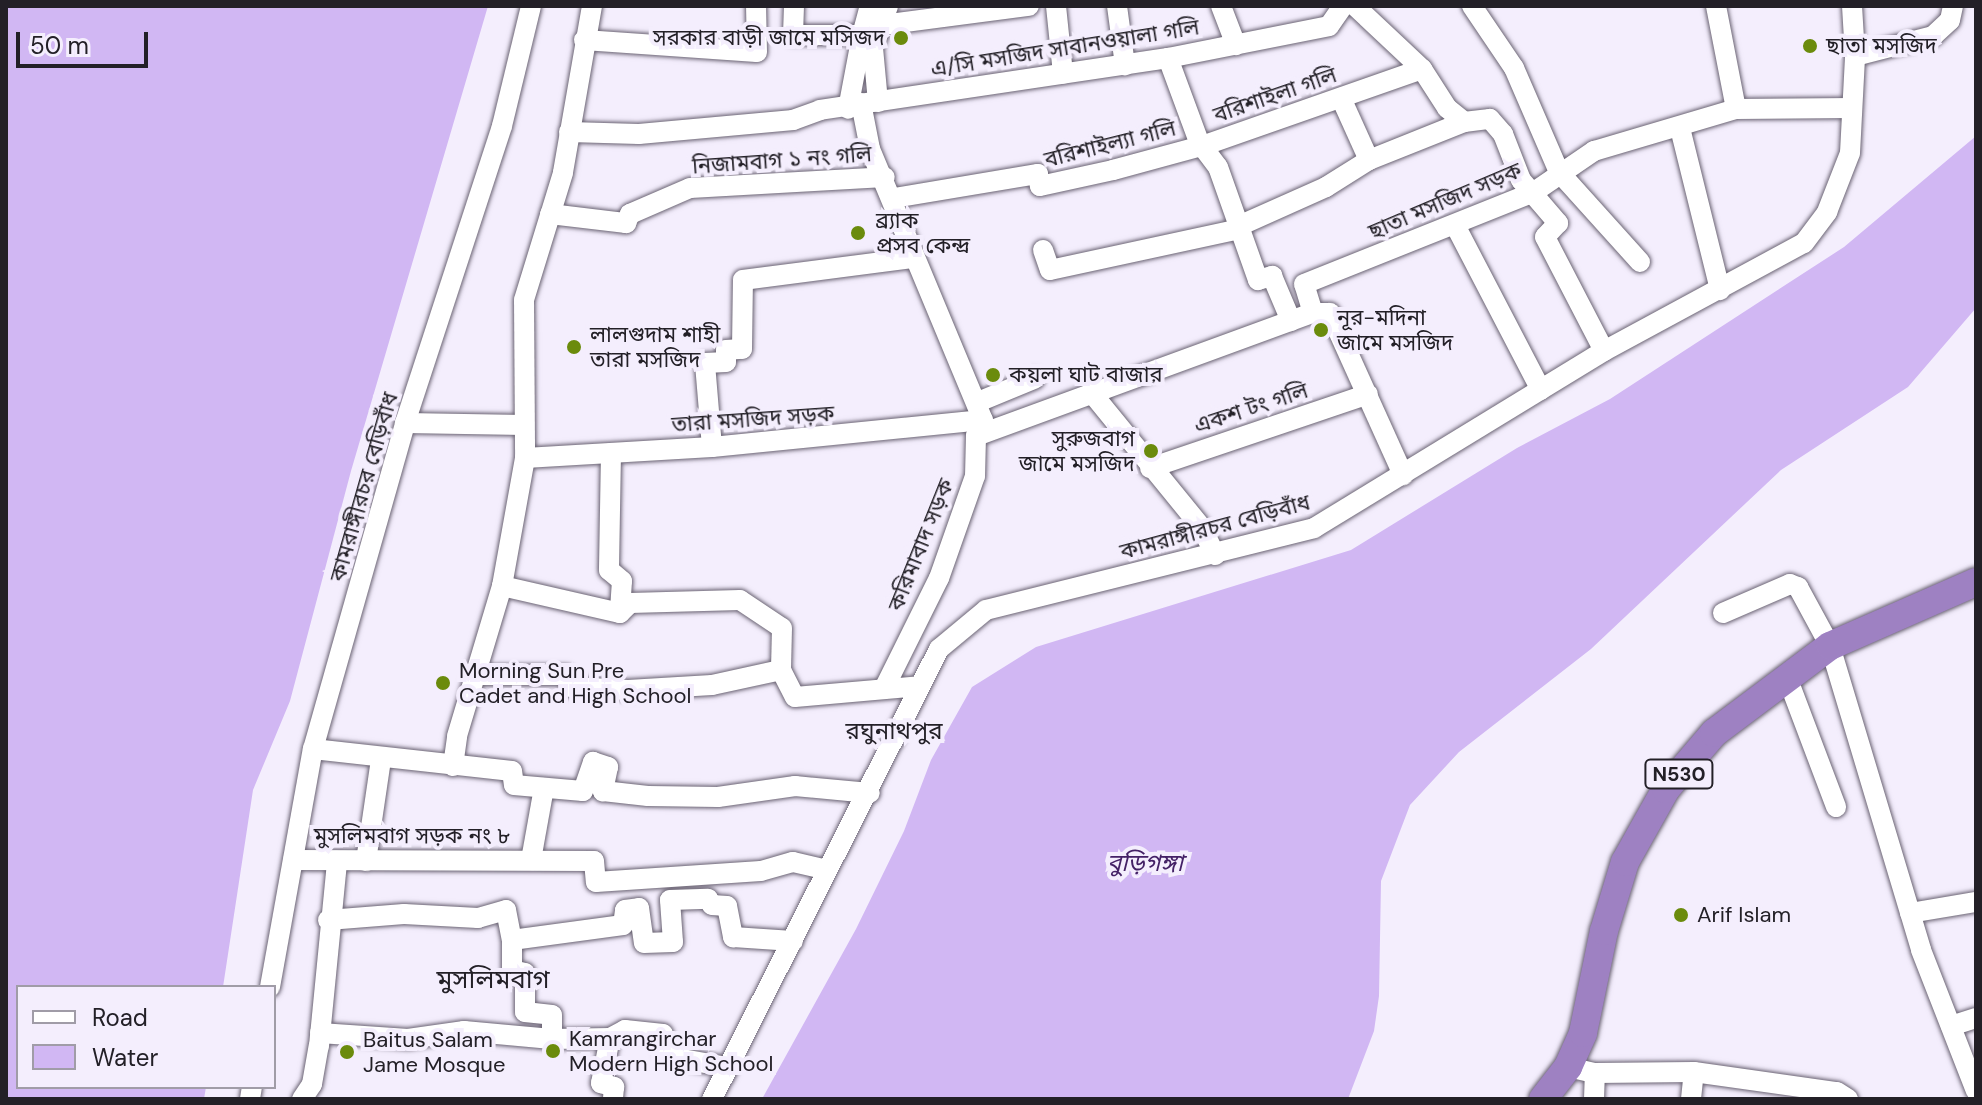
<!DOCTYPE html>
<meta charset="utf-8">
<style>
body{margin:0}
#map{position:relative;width:1982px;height:1105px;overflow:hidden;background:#f4eefd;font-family:"DM Sans","Noto Sans Bengali",sans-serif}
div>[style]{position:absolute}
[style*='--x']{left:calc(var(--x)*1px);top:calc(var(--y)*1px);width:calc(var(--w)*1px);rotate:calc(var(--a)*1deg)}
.water>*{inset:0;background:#d1b7f3}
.roads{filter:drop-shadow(0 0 2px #6a6373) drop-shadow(0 0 2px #6a6373)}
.minor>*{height:20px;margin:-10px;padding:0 10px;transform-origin:10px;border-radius:10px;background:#fff}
.highway>*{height:28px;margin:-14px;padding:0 14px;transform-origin:14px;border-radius:14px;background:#9e81c2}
.dots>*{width:22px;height:22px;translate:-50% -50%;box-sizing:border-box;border:4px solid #f4eefd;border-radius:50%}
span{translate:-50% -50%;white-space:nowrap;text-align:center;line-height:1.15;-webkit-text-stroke:8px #f4eefd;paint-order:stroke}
.shield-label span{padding:2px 6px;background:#f4eefd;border:2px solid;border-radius:6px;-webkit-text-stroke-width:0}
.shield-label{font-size:20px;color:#232027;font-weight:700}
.poi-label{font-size:22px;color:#232027}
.right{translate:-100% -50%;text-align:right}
.left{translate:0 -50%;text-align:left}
.street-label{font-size:22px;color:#232027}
.neighbourhood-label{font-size:24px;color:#232027}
.water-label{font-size:24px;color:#442166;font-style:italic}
.quarter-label{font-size:26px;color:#232027}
.frame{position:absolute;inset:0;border:8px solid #232027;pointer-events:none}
.legend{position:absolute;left:16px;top:985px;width:260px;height:104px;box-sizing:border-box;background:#f4eefd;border:2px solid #a09ca7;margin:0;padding:10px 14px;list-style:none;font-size:24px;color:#232027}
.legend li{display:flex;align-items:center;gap:16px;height:40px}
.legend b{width:40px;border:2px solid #a09ca7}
.scale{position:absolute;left:16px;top:32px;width:132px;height:36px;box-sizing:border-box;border:4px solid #232027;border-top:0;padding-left:10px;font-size:24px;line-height:28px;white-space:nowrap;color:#232027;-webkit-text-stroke:6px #f4eefd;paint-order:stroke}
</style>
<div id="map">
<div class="water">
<i style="clip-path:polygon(6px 6px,488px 6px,351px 471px,290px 701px,253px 790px,223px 987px,18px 987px,18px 1087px,206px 1087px,204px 1099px,6px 1099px)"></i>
<i style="clip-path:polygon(1976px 136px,1976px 308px,1908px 387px,1781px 470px,1591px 649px,1459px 752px,1410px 805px,1381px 881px,1379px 996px,1374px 1031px,1348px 1099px,762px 1099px,856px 929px,904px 831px,931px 760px,972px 687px,1036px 647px,1351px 550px,1517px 448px,1610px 399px,1844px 247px)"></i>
</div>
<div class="roads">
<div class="minor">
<i style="--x:592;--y:6;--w:169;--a:99.9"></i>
<i style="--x:563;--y:173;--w:133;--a:107.1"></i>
<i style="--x:524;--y:300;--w:158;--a:89.6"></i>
<i style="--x:525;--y:458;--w:187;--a:-3.4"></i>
<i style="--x:712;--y:447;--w:272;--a:-5.7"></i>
<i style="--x:794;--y:6;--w:29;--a:92"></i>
<i style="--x:793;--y:35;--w:69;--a:0"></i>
<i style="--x:862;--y:35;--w:75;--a:100.7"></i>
<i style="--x:1056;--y:6;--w:68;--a:84.1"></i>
<i style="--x:1117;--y:6;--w:60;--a:82.3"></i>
<i style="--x:1221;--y:6;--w:42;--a:69"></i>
<i style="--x:1355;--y:6;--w:92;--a:43.2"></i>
<i style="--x:1422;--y:69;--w:46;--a:57.3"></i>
<i style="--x:1447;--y:108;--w:22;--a:39"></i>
<i style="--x:1464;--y:122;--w:26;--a:-7"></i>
<i style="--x:1490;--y:119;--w:20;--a:49"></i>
<i style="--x:1503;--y:134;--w:49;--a:68.6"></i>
<i style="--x:1521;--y:180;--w:57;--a:49.3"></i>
<i style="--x:1558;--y:223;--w:19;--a:133"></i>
<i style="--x:1545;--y:237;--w:128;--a:62.6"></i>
<i style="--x:1472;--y:6;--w:75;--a:55.9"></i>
<i style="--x:1514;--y:68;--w:113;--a:66.6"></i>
<i style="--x:1559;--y:172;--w:121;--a:48"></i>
<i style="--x:1716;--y:6;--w:105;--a:79"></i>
<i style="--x:882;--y:25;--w:148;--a:-7.4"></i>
<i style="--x:862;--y:35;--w:30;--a:-75"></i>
<i style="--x:584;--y:40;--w:173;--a:4"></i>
<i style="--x:757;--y:52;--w:46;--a:-91.2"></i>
<i style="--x:1855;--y:56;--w:81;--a:-14.4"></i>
<i style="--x:1933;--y:36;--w:23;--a:-43"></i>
<i style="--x:1950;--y:20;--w:14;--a:-78"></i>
<i style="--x:1168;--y:58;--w:90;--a:69.7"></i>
<i style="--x:1199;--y:142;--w:31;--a:53"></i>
<i style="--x:1218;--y:167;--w:120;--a:70.5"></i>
<i style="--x:1258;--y:280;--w:15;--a:-16"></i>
<i style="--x:1272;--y:276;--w:49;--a:67.1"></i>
<i style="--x:1341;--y:98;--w:68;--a:65.7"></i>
<i style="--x:878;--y:102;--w:54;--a:-95.3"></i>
<i style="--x:873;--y:48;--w:45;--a:-70.3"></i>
<i style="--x:861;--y:103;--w:47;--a:78.9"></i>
<i style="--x:870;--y:149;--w:294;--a:67.4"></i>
<i style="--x:983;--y:420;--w:17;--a:114"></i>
<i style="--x:976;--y:436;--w:40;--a:91.4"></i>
<i style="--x:975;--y:476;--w:108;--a:109.4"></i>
<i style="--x:939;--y:578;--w:124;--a:116.4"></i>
<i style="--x:1680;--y:128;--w:167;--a:76.1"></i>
<i style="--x:569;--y:132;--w:70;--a:1.6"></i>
<i style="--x:639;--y:134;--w:155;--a:-5.2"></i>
<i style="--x:793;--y:120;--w:29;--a:-20"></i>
<i style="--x:820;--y:110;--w:352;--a:-8.5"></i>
<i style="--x:1168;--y:58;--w:164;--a:-11.2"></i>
<i style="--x:1329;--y:26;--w:24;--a:-55"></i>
<i style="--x:894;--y:198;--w:146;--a:-9.5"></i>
<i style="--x:1038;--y:174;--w:12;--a:81"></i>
<i style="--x:1040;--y:186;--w:75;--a:-12.4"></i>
<i style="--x:1113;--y:170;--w:95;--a:-15.2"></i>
<i style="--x:1205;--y:145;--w:230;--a:-19.3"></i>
<i style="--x:550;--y:214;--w:77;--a:6.8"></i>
<i style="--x:626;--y:223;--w:10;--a:-66"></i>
<i style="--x:630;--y:214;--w:65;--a:-23.4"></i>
<i style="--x:690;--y:188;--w:195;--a:-3.2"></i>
<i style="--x:1241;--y:225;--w:93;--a:-24.1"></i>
<i style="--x:1326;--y:187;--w:51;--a:-32.1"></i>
<i style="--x:1369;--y:160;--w:102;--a:-21.8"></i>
<i style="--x:1455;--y:225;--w:186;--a:62.5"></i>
<i style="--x:1043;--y:250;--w:21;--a:71"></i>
<i style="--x:1050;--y:270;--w:193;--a:-12.2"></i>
<i style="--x:1313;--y:313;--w:17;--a:0"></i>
<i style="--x:1330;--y:313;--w:178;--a:65.7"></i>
<i style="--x:1091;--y:392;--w:176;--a:50.8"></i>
<i style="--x:1202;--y:528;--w:30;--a:64"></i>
<i style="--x:978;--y:402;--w:61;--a:-22.3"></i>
<i style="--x:405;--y:423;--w:119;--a:1"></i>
<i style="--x:976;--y:436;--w:359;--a:-20.1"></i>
<i style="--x:1313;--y:313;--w:30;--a:-107"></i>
<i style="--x:1304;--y:284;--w:248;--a:-21.8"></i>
<i style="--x:1534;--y:192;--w:73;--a:-34.3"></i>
<i style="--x:1594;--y:151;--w:148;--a:-16.5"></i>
<i style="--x:1736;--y:109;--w:116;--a:-0.5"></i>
<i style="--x:712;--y:447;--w:84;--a:-94.8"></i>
<i style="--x:705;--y:363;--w:21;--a:-3"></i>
<i style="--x:726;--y:362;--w:12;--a:-90"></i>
<i style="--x:726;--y:350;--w:16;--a:-4"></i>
<i style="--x:742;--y:349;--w:69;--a:-89.2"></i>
<i style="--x:743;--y:280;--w:170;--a:-7.4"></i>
<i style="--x:611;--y:453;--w:117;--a:91"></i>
<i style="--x:609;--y:570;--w:17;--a:40"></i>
<i style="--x:622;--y:581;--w:32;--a:94"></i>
<i style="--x:1150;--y:468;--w:230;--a:-18.7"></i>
<i style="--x:502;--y:586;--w:121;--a:12.9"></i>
<i style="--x:620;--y:613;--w:14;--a:-45"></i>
<i style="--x:630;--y:603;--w:110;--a:-1.6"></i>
<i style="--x:740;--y:600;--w:50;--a:33.7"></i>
<i style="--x:782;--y:628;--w:42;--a:91.4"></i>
<i style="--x:1723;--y:613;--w:73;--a:-23.4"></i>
<i style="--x:1790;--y:584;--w:9;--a:21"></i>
<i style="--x:1798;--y:587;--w:67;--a:61.5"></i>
<i style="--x:1830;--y:646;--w:317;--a:73.3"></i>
<i style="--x:1921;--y:950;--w:151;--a:68.7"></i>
<i style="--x:478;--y:675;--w:88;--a:0"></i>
<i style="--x:566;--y:675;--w:13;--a:67"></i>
<i style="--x:571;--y:687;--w:57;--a:3"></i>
<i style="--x:628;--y:690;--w:84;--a:-3.4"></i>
<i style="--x:712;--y:685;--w:71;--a:-12.3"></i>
<i style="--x:781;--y:670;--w:30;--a:63"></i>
<i style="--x:795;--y:697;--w:125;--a:-5"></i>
<i style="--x:1787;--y:677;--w:139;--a:69.3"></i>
<i style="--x:313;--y:749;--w:200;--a:6.3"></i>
<i style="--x:512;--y:771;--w:14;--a:82"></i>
<i style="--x:514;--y:785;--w:69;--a:5"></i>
<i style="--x:583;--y:791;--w:31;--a:-71"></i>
<i style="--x:593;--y:762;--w:16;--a:18"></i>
<i style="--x:608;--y:767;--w:25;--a:102"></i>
<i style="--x:603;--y:791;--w:45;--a:6.3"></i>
<i style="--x:648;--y:796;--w:70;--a:0.8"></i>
<i style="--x:718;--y:797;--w:78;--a:-8.1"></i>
<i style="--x:795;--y:786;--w:75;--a:5.3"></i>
<i style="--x:453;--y:766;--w:30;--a:-82"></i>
<i style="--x:457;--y:736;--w:157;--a:-73.3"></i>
<i style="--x:502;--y:586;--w:130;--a:-79.8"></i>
<i style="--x:293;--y:860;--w:301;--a:0.2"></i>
<i style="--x:594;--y:861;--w:21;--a:85"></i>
<i style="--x:596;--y:882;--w:165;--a:-3.8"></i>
<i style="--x:761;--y:871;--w:33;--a:-16"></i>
<i style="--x:793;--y:862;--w:35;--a:13"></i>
<i style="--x:531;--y:860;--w:73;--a:-79.8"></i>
<i style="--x:366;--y:861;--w:103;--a:-81.6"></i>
<i style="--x:1910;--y:913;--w:67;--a:-9.5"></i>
<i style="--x:328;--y:920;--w:76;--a:-4.5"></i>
<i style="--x:404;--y:914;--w:74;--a:3.1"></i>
<i style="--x:478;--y:918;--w:29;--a:-16"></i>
<i style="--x:506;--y:910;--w:31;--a:79"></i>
<i style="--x:512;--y:940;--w:112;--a:-7.7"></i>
<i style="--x:623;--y:925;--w:15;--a:-82"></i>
<i style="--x:625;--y:910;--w:14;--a:-8"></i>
<i style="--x:639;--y:908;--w:35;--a:82"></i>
<i style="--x:644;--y:943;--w:29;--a:-2"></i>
<i style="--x:673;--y:942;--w:42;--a:-94.1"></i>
<i style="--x:670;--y:900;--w:38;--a:-2"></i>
<i style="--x:708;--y:899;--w:7;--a:56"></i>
<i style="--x:712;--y:905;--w:15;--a:4"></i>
<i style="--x:727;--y:906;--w:32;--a:79"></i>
<i style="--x:733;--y:937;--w:60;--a:3.8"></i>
<i style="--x:512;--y:940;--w:30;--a:90"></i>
<i style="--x:512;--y:970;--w:13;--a:13"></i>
<i style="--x:525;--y:973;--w:39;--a:90"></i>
<i style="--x:525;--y:1012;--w:27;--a:6"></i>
<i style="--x:552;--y:1015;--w:24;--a:90"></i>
<i style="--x:270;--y:987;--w:242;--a:-79.8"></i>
<i style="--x:313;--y:749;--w:339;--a:-74.2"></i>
<i style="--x:405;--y:423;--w:312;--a:-71.9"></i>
<i style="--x:502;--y:126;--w:123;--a:-76.4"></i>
<i style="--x:1951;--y:1026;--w:26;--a:-18"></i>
<i style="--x:320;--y:1033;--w:88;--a:3.9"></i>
<i style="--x:408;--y:1039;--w:57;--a:-8.1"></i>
<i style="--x:464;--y:1031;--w:88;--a:5.2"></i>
<i style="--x:552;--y:1039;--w:58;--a:-1"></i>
<i style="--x:610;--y:1038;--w:17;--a:-28"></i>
<i style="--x:625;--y:1030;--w:38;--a:6"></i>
<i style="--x:663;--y:1034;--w:22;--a:82"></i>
<i style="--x:666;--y:1056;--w:62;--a:10.2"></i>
<i style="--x:610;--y:1038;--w:46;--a:101.3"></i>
<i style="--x:601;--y:1083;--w:14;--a:17"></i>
<i style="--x:614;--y:1087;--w:12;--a:95"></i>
<i style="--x:1568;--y:1067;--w:28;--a:13"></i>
<i style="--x:1595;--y:1073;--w:99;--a:-0.6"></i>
<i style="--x:1694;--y:1072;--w:144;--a:8"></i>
<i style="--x:1837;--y:1092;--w:13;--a:32"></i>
<i style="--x:250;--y:1099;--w:12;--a:-81"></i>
<i style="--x:302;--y:1099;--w:18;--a:-56"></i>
<i style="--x:312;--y:1084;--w:39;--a:-80"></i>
<i style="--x:319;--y:1046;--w:186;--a:-84.4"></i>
<i style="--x:712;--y:1099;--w:504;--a:-63.23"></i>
<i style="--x:939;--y:649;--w:61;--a:-39.7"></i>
<i style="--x:986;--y:610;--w:338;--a:-14"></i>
<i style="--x:1314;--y:528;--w:340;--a:-31.4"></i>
<i style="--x:1604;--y:351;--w:227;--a:-28.4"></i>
<i style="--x:1804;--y:243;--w:39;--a:-53"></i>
<i style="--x:1827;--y:212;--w:63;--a:-68.7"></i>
<i style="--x:1850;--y:153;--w:97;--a:-87"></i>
<i style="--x:1855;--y:56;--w:50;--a:-93.4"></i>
<i style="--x:1594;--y:1099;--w:26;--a:-88"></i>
<i style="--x:1691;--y:1099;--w:27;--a:-84"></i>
</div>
<div class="highway">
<i style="--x:1543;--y:1099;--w:41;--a:-52"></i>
<i style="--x:1568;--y:1067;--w:37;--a:-66"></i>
<i style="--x:1583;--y:1033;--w:104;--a:-78.4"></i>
<i style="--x:1604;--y:931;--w:72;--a:-73.1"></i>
<i style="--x:1625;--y:862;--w:84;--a:-60.7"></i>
<i style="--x:1666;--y:789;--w:74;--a:-49.4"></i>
<i style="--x:1714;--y:733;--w:145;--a:-36.9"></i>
<i style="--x:1830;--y:646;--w:159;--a:-23.7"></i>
</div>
</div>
<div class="dots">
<i style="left:901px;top:38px;background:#6b8b0c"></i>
<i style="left:1810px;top:46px;background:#6b8b0c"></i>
<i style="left:858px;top:233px;background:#6b8b0c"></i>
<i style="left:1321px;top:330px;background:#6b8b0c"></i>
<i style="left:574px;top:347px;background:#6b8b0c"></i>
<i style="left:993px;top:375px;background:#6b8b0c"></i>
<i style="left:1151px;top:451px;background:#6b8b0c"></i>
<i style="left:443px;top:683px;background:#6b8b0c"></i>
<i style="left:1681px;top:915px;background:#6b8b0c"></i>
<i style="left:553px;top:1051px;background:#6b8b0c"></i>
<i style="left:347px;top:1052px;background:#6b8b0c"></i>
</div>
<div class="shield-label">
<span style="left:1679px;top:774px">N530</span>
</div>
<div class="poi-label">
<span class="right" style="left:885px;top:38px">সরকার বাড়ী জামে মসিজদ</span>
<span class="left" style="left:1826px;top:46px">ছাতা মসজিদ</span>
<span class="left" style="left:876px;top:233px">ব্র্যাক<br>প্রসব কেন্দ্র</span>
<span class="left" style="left:1337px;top:330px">নূর-মদিনা<br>জামে মসজিদ</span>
<span class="left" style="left:590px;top:347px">লালগুদাম শাহী<br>তারা মসজিদ</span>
<span class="left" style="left:1009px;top:375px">কয়লা ঘাট বাজার</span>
<span class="right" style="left:1135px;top:451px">সুরুজবাগ<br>জামে মসজিদ</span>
<span class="left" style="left:459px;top:683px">Morning Sun Pre<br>Cadet and High School</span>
<span class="left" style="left:1697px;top:915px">Arif Islam</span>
<span class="left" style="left:569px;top:1051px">Kamrangirchar<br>Modern High School</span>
<span class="left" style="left:363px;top:1052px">Baitus Salam<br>Jame Mosque</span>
</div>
<div class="street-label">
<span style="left:1065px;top:48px;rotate:-9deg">এ/সি মসজিদ সাবানওয়ালা গলি</span>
<span style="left:1275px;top:95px;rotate:-19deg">বরিশাইলা গলি</span>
<span style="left:1110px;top:144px;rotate:-14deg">বরিশাইল্যা গলি</span>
<span style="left:782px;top:160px;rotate:-4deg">নিজামবাগ ১ নং গলি</span>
<span style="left:1445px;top:201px;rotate:-23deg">ছাতা মসজিদ সড়ক</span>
<span style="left:1251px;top:408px;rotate:-18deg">একশ টং গলি</span>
<span style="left:753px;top:419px;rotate:-4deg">তারা মসজিদ সড়ক</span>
<span style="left:364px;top:487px;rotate:-74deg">কামরাঙ্গীরচর বেড়িবাঁধ</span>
<span style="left:1215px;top:527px;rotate:-15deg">কামরাঙ্গীরচর বেড়িবাঁধ</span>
<span style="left:921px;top:545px;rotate:-68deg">করিমাবাদ সড়ক</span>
<span style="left:412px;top:836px">মুসলিমবাগ সড়ক নং ৮</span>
</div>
<div class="neighbourhood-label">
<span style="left:894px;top:731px">রঘুনাথপুর</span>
</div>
<div class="water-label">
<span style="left:1145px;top:863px">বুড়িগঙ্গা</span>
</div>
<div class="quarter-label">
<span style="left:493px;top:980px">মুসলিমবাগ</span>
</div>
<div class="frame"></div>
<ul class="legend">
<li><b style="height:10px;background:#fff"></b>Road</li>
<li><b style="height:22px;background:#d1b7f3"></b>Water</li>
</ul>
<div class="scale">50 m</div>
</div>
